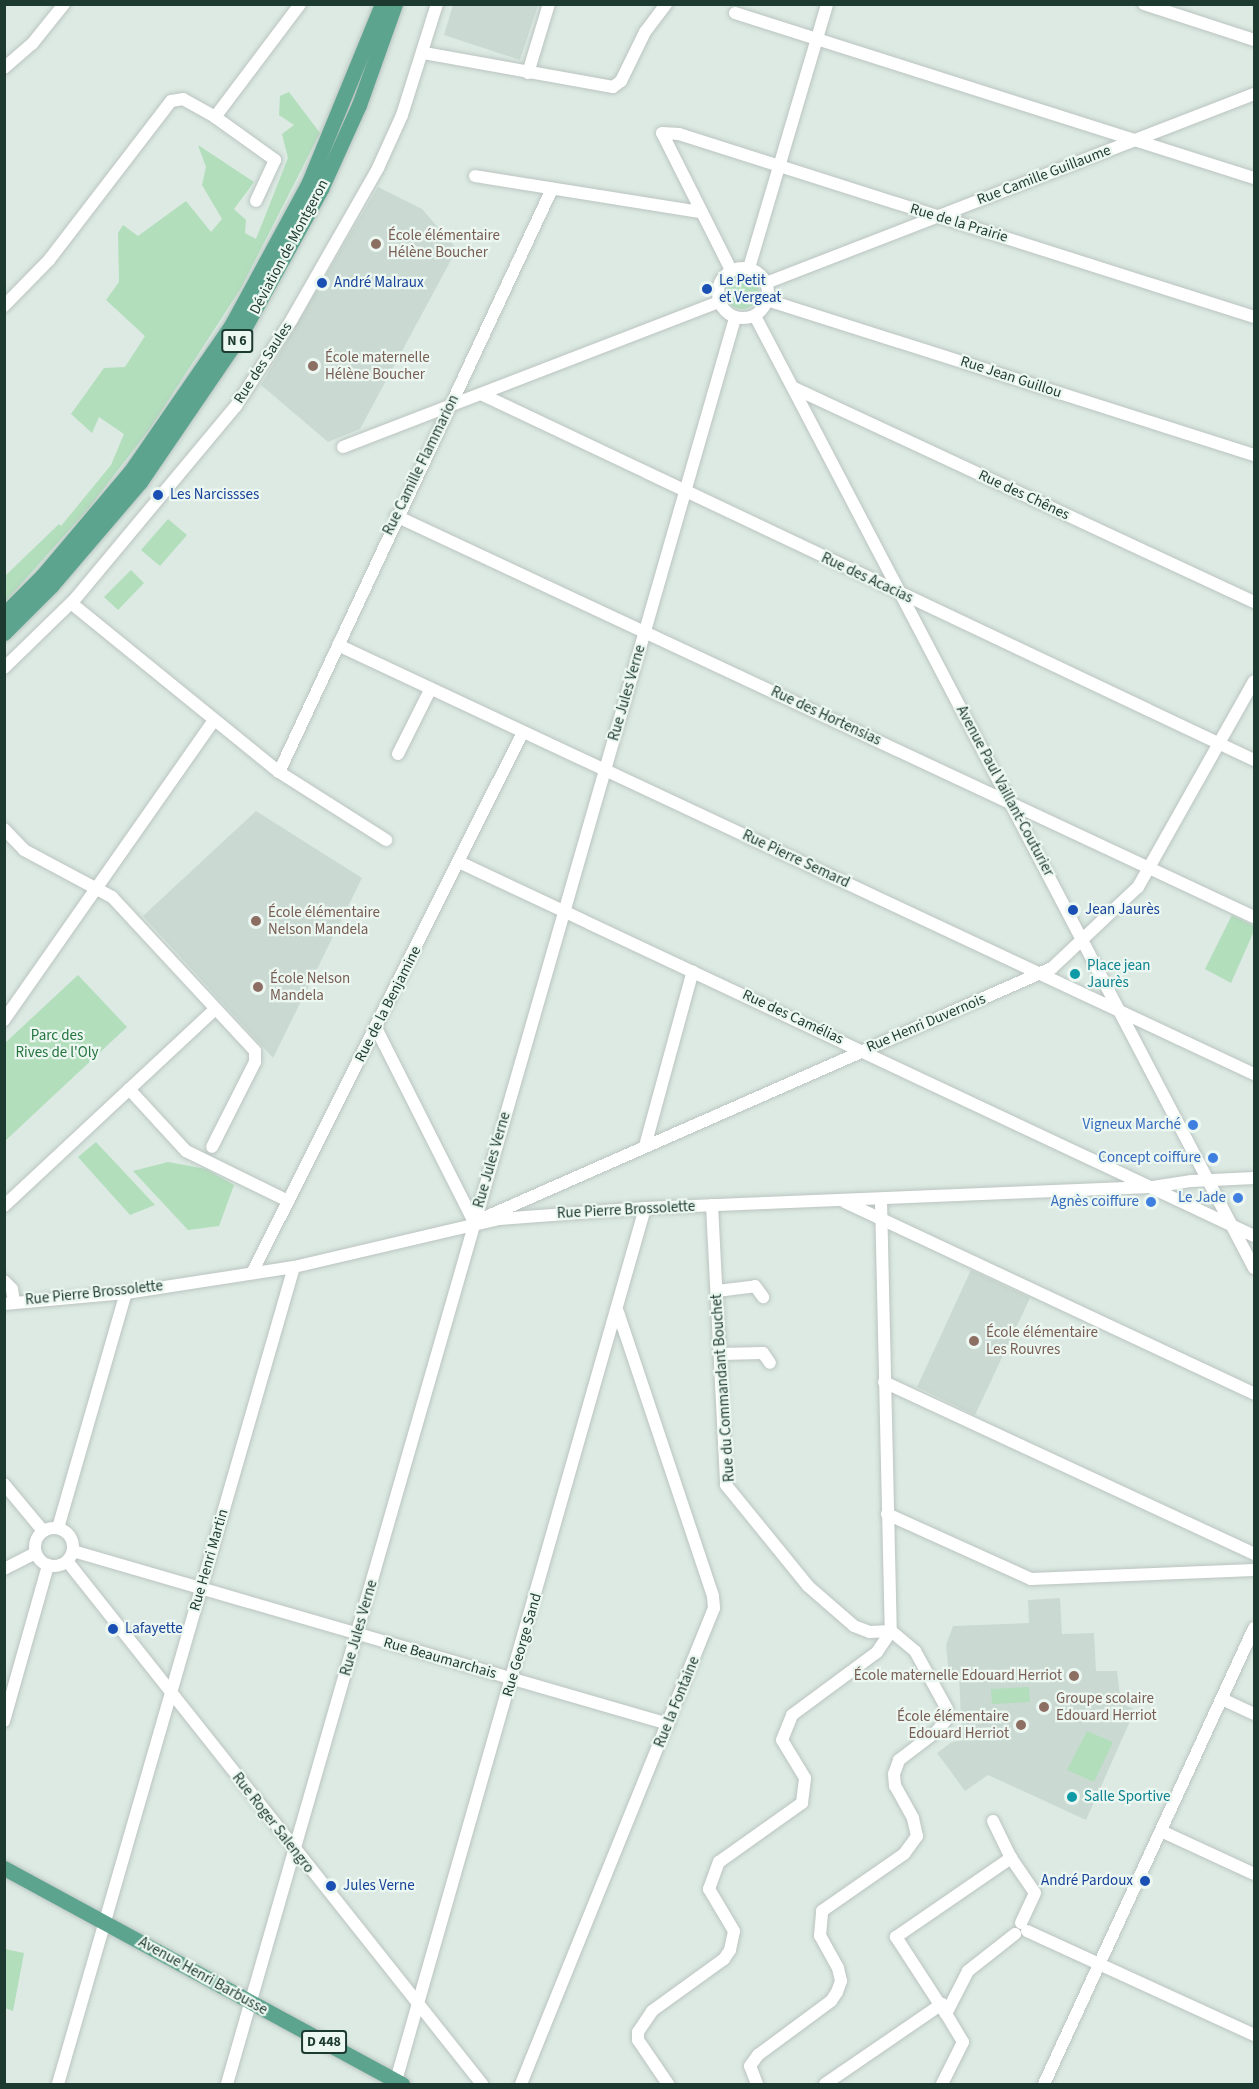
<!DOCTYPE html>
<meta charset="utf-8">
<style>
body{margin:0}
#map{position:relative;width:1259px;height:2089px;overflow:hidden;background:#dceae3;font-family:"Source Sans 3",sans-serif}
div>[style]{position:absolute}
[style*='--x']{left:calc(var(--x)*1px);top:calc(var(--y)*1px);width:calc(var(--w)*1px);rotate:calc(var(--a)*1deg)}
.built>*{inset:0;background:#cadad2}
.green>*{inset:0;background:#b2debc}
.round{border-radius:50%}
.roads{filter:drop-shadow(0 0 2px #bbc4c1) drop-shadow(0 0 2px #bbc4c1)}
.minor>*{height:12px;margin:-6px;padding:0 6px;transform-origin:6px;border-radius:6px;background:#fff}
.minor>.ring{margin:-6px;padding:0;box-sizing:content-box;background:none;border:12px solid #fff;border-radius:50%}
.major>*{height:15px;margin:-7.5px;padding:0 7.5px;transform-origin:7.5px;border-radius:7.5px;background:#5ca48e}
.dots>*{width:16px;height:16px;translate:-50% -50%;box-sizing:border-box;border:3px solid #ecf7f1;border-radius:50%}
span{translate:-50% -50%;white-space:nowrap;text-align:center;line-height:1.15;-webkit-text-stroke:4.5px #ecf7f1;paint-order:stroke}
.shield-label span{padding:2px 4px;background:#ecf7f1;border:2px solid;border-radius:4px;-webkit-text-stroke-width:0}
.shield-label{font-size:14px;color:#1d3a31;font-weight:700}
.street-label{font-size:15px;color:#1d3a31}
.education-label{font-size:15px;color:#785e54}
.left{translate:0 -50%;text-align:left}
.right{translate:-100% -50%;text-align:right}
.transit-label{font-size:15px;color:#164399}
.culture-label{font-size:15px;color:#0d838f}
.park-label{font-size:15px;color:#24743f}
.shop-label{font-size:15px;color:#366cbe}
.frame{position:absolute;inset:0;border:6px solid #1d3a31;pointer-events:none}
</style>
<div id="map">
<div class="built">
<i style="clip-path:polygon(453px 5px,538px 5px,520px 60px,444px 35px)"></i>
<i style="clip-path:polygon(378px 187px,422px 209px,457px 249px,360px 429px,328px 442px,261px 385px)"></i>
<i style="clip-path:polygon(256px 811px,362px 878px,273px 1058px,143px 916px)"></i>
<i style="clip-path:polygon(971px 1270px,1030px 1298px,975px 1415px,917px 1387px)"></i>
<i style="clip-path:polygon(1060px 1598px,1062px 1634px,1094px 1633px,1096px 1671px,1117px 1671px,1121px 1703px,1135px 1710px,1086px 1820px,988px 1775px,965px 1791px,937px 1753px,952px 1742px,962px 1740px,959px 1675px,949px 1675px,946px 1645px,953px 1626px,1029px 1623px,1028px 1600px)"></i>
</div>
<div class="green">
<i style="clip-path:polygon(289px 92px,320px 133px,241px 288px,151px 427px,88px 509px,5px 602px,5px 576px,59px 524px,61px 526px,111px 465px,124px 434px,99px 417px,92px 433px,71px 414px,104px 368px,125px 367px,145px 336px,106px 300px,119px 282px,118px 233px,123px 225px,138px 236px,186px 201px,211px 232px,222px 219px,202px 185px,206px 167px,198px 145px,254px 182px,234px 209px,246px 220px,245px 233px,256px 239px,288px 158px,282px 134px,294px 125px,279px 115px,280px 96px)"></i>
<i class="round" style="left:725px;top:275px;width:34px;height:34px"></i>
<i style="clip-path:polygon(168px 519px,187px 535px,160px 566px,141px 550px)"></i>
<i style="clip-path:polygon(131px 570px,144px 583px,118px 610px,104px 597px)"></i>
<i style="clip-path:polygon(1232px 915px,1254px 926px,1254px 931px,1231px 983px,1205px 969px)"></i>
<i style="clip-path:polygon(78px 975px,127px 1027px,5px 1141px,5px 1043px)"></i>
<i style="clip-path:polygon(96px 1142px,155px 1205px,130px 1215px,78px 1157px)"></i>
<i style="clip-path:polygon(168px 1162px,206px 1169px,234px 1185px,219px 1226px,188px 1230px,133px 1171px)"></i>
<i style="clip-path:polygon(1029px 1687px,1030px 1702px,992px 1704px,991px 1689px)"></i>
<i style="clip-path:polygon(1087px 1731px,1113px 1742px,1094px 1782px,1067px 1770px)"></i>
<i style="clip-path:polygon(5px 1949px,24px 1953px,13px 2011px,5px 2008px)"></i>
</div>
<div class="roads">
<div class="minor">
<i style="--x:1144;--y:4;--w:116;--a:18.1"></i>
<i style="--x:735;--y:13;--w:545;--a:17.64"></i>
<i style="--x:424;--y:53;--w:192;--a:10.2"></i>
<i style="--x:613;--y:87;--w:10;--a:-37"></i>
<i style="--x:621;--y:81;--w:55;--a:-63.9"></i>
<i style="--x:645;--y:32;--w:35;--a:-53"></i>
<i style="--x:4;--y:68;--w:37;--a:-41"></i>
<i style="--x:32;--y:44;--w:51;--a:-51.3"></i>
<i style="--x:528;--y:73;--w:72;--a:-73.1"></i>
<i style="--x:215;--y:117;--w:74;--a:35.6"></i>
<i style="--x:275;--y:160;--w:45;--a:114.9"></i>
<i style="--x:475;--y:176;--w:228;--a:9.1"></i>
<i class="ring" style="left:718px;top:268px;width:38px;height:38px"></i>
<i style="--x:749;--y:268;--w:275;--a:-73.5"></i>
<i style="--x:731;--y:270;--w:153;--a:-116.7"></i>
<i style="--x:662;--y:133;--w:17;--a:3"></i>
<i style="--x:679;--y:134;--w:603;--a:17.65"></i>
<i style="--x:766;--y:283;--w:523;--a:-21.17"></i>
<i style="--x:767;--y:300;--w:511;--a:17.65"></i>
<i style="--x:4;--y:306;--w:64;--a:-45.6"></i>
<i style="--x:49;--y:260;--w:200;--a:-52.5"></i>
<i style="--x:171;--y:101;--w:12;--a:-9"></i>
<i style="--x:183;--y:99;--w:37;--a:29"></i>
<i style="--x:215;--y:117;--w:141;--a:-53"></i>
<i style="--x:755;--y:316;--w:1075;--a:62.34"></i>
<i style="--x:794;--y:388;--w:507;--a:24.95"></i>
<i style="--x:481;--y:394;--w:855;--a:25.34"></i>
<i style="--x:343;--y:447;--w:403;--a:-21.1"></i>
<i style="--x:396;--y:516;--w:947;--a:25.05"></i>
<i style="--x:71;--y:603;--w:268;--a:39.1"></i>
<i style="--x:279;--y:772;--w:644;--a:-64.91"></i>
<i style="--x:338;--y:645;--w:1011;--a:25.1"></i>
<i style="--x:4;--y:668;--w:99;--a:-44.2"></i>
<i style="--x:75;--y:599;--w:251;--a:-50.2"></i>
<i style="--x:236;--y:406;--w:103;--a:-57.2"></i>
<i style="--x:292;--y:319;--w:174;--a:-60.3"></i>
<i style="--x:378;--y:168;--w:58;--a:-65.6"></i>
<i style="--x:402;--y:115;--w:116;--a:-72.5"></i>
<i style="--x:398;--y:754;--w:72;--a:-63.4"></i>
<i style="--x:279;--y:772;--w:127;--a:32.4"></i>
<i style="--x:4;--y:829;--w:29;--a:46"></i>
<i style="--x:24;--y:850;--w:100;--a:28.1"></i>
<i style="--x:112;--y:897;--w:210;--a:47.1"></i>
<i style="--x:255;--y:1051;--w:11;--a:90"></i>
<i style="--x:255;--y:1062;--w:95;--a:116.8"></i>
<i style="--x:459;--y:862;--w:879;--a:25.19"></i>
<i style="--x:4;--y:1020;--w:366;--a:-55"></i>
<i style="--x:376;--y:1028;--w:217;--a:63.2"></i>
<i style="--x:129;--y:1089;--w:84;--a:47.4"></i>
<i style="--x:186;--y:1151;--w:114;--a:26.1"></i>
<i style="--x:645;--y:1146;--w:181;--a:-74.7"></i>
<i style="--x:881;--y:1200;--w:431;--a:88.7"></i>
<i style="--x:845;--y:1202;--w:452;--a:25.1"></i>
<i style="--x:712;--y:1205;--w:280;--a:87.1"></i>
<i style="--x:726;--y:1485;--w:130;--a:50.9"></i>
<i style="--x:808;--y:1586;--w:61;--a:41"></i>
<i style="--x:854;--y:1626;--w:17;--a:21"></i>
<i style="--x:870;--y:1632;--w:21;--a:-3"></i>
<i style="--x:4;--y:1206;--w:289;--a:-43"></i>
<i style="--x:486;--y:1217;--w:618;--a:-23.75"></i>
<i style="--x:1052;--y:968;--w:118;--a:-43.3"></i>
<i style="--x:1138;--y:887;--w:236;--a:-60.6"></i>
<i style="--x:252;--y:1273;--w:603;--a:-63.39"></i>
<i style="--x:4;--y:1281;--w:11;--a:45"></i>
<i style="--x:12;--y:1289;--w:12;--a:81"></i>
<i style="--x:717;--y:1291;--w:38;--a:-7"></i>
<i style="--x:755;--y:1286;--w:14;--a:54"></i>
<i style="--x:4;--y:1304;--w:122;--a:-5.2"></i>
<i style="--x:126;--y:1293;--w:170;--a:-8.8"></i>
<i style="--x:294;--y:1267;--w:211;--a:-13.2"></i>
<i style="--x:499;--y:1219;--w:146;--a:-4.3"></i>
<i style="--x:645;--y:1208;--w:508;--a:-2.37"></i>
<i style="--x:1153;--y:1187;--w:39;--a:-9"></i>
<i style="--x:1192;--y:1181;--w:62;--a:-2.8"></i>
<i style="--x:720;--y:1354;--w:43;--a:-1.3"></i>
<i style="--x:763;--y:1353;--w:12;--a:55"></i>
<i style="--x:884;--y:1382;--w:408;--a:24.9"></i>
<i style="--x:4;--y:1484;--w:61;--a:50.3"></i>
<i style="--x:887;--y:1514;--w:158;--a:24.3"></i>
<i style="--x:1031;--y:1579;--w:223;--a:-2.3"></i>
<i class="ring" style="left:35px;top:1528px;width:26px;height:26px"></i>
<i style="--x:58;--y:1528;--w:245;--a:-73.9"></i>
<i style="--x:73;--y:1551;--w:620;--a:16.21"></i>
<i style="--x:67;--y:1561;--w:668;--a:51.57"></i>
<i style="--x:4;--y:1569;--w:35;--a:-27"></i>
<i style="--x:1222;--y:1699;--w:35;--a:25"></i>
<i style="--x:4;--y:1721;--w:162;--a:-74.2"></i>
<i style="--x:993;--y:1821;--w:41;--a:64.1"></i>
<i style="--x:1011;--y:1858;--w:42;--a:55.6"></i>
<i style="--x:1035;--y:1893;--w:33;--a:115"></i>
<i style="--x:1161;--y:1831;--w:102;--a:24.8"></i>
<i style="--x:1027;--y:1931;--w:250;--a:24.6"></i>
<i style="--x:946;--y:2014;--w:92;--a:-123"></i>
<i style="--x:896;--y:1937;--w:140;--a:-34.5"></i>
<i style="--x:58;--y:2084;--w:850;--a:-73.89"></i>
<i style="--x:227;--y:2084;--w:1838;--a:-73.95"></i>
<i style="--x:395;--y:2084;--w:911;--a:-74.07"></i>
<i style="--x:521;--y:2084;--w:514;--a:-67.93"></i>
<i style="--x:714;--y:1608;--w:12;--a:-95"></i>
<i style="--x:713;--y:1596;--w:299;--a:-108.5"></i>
<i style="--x:668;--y:2084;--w:53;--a:-124.3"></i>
<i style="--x:638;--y:2040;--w:8;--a:-90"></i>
<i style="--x:638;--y:2032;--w:25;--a:-56"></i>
<i style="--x:652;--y:2011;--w:89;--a:-35.8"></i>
<i style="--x:724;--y:1959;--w:11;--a:-56"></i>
<i style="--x:730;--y:1950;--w:19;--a:-78"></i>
<i style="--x:734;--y:1931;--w:49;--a:-120.8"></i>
<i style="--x:709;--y:1889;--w:29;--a:-70"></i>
<i style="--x:719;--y:1862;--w:102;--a:-35.4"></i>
<i style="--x:802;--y:1803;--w:25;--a:-83"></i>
<i style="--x:805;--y:1778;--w:44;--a:-121.2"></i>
<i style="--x:782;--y:1740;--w:27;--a:-68"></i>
<i style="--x:792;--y:1715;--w:106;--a:-36.5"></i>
<i style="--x:877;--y:1652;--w:25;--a:-56"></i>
<i style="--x:757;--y:2084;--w:19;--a:-111"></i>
<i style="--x:750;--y:2066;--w:14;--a:-54"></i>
<i style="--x:758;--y:2055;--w:91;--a:-36.5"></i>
<i style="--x:831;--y:2001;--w:11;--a:-56"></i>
<i style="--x:837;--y:1992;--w:12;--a:-70"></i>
<i style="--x:841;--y:1981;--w:13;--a:-103"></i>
<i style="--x:838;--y:1968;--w:37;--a:-119"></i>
<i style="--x:820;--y:1936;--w:25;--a:-85"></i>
<i style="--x:822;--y:1911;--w:100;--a:-34.8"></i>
<i style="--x:904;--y:1854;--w:22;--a:-54"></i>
<i style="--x:917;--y:1836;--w:18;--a:-103"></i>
<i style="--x:913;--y:1818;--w:37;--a:-119"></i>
<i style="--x:895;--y:1786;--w:12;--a:-95"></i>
<i style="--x:894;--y:1774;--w:15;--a:-70"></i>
<i style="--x:899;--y:1760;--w:48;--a:-37.3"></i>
<i style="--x:937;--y:1731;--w:14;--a:-51"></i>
<i style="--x:946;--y:1720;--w:11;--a:-85"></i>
<i style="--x:947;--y:1709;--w:66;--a:-118.9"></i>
<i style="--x:915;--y:1651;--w:31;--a:-140"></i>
<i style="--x:825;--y:2084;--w:142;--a:-34.4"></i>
<i style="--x:942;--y:2084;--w:47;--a:-63.4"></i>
<i style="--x:963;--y:2042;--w:33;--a:-121"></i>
<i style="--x:946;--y:2014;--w:48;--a:-62.9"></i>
<i style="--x:968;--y:1971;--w:60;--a:-38.2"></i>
<i style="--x:1044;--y:2084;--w:502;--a:-65.27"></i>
</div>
<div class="major">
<i style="--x:4;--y:614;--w:54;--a:-45"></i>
<i style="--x:42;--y:576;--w:136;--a:-49.8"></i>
<i style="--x:130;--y:472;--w:180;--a:-55.4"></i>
<i style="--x:232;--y:324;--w:162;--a:-61.5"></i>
<i style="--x:309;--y:182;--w:192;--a:-67.7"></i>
<i style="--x:4;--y:633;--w:68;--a:-45"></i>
<i style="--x:52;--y:585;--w:135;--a:-49.5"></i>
<i style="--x:140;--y:482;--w:179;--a:-55.7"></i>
<i style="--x:241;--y:334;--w:166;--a:-61.1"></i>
<i style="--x:321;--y:189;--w:92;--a:-65.7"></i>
<i style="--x:359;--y:105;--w:107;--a:-70.4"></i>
<i style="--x:4;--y:1868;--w:453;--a:28.5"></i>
</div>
</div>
<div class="dots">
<i style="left:376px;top:244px;background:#8d6e63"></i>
<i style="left:322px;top:283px;background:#1a4fb4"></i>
<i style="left:707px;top:289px;background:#1a4fb4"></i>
<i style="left:313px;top:366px;background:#8d6e63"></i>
<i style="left:158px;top:495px;background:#1a4fb4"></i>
<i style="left:1073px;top:910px;background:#1a4fb4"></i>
<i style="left:256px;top:921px;background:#8d6e63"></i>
<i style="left:1075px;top:974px;background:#0f9aa8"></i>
<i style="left:258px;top:987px;background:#8d6e63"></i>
<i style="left:1193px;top:1125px;background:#3f7fe0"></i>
<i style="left:1213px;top:1158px;background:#3f7fe0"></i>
<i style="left:1238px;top:1198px;background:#3f7fe0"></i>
<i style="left:1151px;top:1202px;background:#3f7fe0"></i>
<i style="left:974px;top:1341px;background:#8d6e63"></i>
<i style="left:113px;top:1629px;background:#1a4fb4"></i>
<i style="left:1074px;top:1676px;background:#8d6e63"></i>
<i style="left:1044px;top:1707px;background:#8d6e63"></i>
<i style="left:1021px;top:1725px;background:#8d6e63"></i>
<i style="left:1072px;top:1797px;background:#0f9aa8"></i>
<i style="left:1145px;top:1881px;background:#1a4fb4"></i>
<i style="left:331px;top:1886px;background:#1a4fb4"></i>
</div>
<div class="shield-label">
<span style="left:237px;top:341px">N 6</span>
<span style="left:324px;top:2042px">D 448</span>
</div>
<div class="street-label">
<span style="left:1044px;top:175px;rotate:-21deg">Rue Camille Guillaume</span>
<span style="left:959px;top:223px;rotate:17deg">Rue de la Prairie</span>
<span style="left:289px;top:247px;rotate:-62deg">Déviation de Montgeron</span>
<span style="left:263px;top:363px;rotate:-57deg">Rue des Saules</span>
<span style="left:1011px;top:377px;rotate:18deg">Rue Jean Guillou</span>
<span style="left:421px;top:465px;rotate:-64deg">Rue Camille Flammarion</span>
<span style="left:1024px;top:495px;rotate:25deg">Rue des Chênes</span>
<span style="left:867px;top:578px;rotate:25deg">Rue des Acacias</span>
<span style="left:627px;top:693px;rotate:-74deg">Rue Jules Verne</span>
<span style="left:826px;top:716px;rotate:25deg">Rue des Hortensias</span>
<span style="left:1005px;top:791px;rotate:62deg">Avenue Paul Vaillant-Couturier</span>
<span style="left:796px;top:859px;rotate:25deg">Rue Pierre Semard</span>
<span style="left:388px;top:1004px;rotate:-63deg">Rue de la Benjamine</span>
<span style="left:793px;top:1017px;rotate:25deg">Rue des Camélias</span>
<span style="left:926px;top:1023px;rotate:-23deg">Rue Henri Duvernois</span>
<span style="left:492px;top:1160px;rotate:-74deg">Rue Jules Verne</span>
<span style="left:626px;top:1210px;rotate:-3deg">Rue Pierre Brossolette</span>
<span style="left:94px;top:1293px;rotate:-6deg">Rue Pierre Brossolette</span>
<span style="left:723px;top:1388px;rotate:-94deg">Rue du Commandant Bouchet</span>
<span style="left:209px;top:1560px;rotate:-74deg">Rue Henri Martin</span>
<span style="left:359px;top:1628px;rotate:-74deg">Rue Jules Verne</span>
<span style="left:522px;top:1645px;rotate:-74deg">Rue George Sand</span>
<span style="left:440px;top:1658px;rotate:16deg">Rue Beaumarchais</span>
<span style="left:677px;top:1702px;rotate:-68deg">Rue la Fontaine</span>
<span style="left:273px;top:1823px;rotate:52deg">Rue Roger Salengro</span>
<span style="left:203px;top:1976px;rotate:29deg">Avenue Henri Barbusse</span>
</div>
<div class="education-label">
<span class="left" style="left:388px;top:244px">École élémentaire<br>Hélène Boucher</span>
<span class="left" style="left:325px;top:366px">École maternelle<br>Hélène Boucher</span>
<span class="left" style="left:268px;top:921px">École élémentaire<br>Nelson Mandela</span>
<span class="left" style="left:270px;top:987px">École Nelson<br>Mandela</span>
<span class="left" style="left:986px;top:1341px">École élémentaire<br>Les Rouvres</span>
<span class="right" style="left:1062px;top:1676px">École maternelle Edouard Herriot</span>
<span class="left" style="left:1056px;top:1707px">Groupe scolaire<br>Edouard Herriot</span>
<span class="right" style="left:1009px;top:1725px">École élémentaire<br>Edouard Herriot</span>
</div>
<div class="transit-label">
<span class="left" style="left:719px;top:289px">Le Petit<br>et Vergeat</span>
<span class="left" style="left:334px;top:283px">André Malraux</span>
<span class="left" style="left:170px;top:495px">Les Narcissses</span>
<span class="left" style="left:1085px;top:910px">Jean Jaurès</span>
<span class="left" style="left:125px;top:1629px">Lafayette</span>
<span class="right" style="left:1133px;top:1881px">André Pardoux</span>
<span class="left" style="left:343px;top:1886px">Jules Verne</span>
</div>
<div class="culture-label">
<span class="left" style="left:1087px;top:974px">Place jean<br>Jaurès</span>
<span class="left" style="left:1084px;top:1797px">Salle Sportive</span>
</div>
<div class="park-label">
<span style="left:57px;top:1044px">Parc des<br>Rives de l'Oly</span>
</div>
<div class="shop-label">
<span class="right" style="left:1181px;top:1125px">Vigneux Marché</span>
<span class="right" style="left:1201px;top:1158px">Concept coiffure</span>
<span class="right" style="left:1226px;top:1198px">Le Jade</span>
<span class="right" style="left:1139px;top:1202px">Agnès coiffure</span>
</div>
<div class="frame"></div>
</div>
